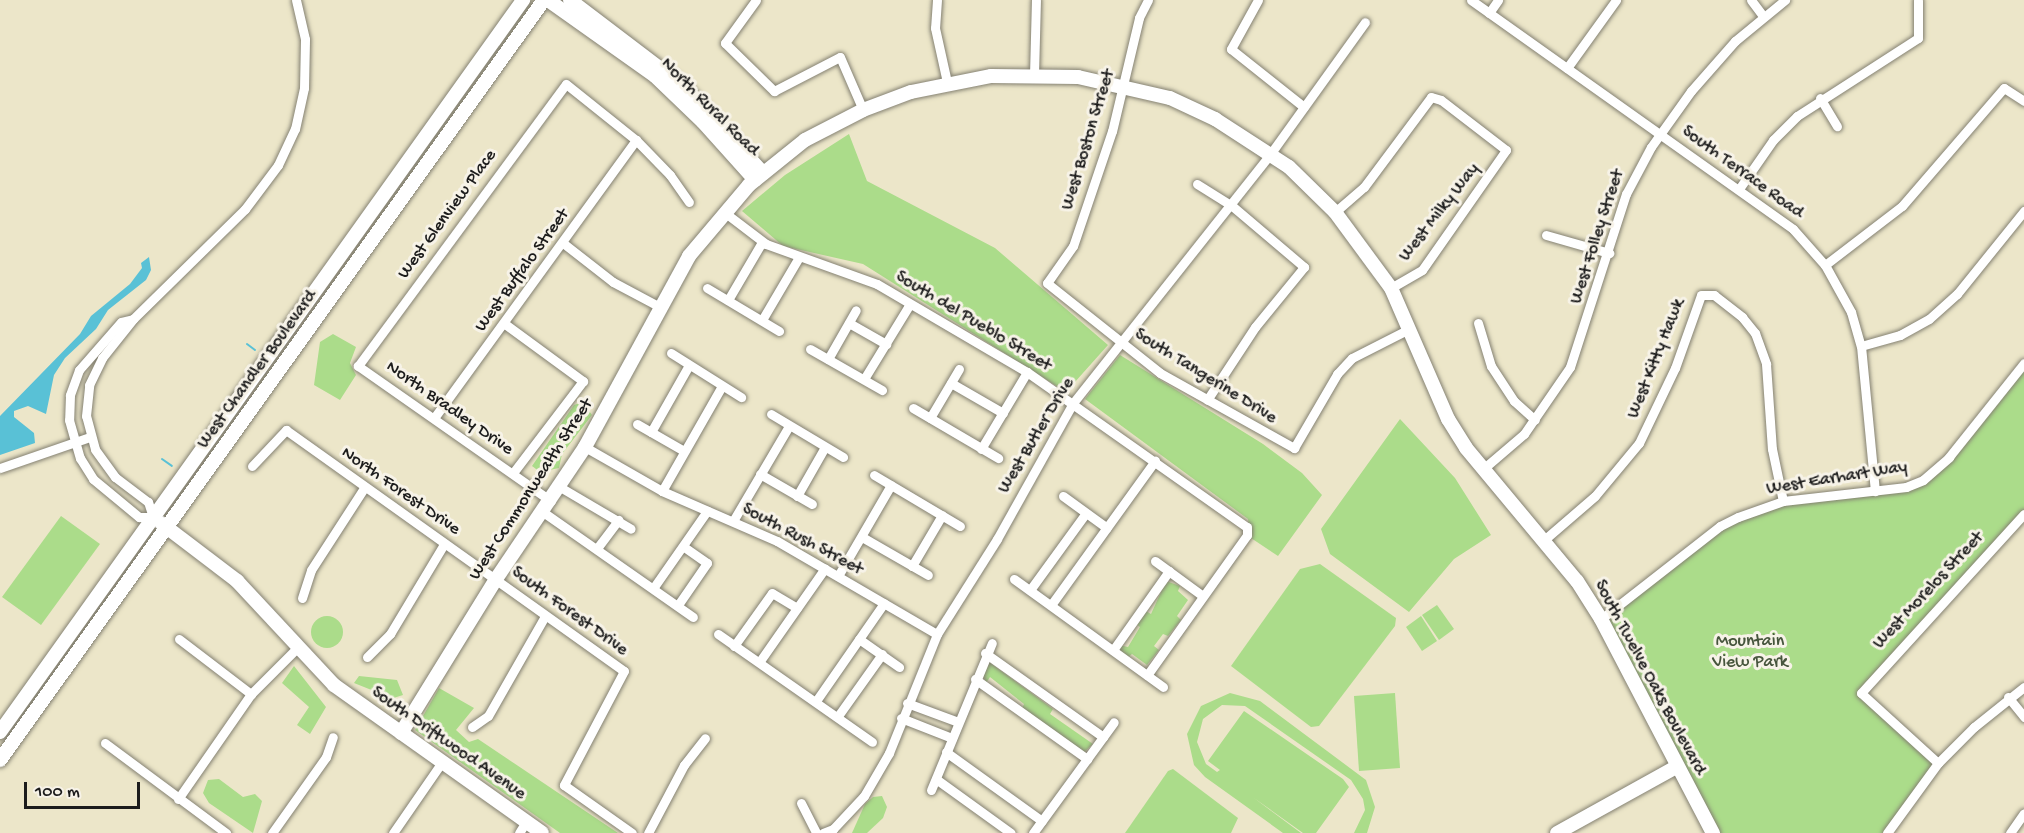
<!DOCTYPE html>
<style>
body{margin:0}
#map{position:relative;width:2024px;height:833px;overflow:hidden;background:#ece6c9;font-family:"Gochi Hand",sans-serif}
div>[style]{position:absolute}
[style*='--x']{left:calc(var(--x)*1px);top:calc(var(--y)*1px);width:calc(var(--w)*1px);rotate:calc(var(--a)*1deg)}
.green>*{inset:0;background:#abdc8a}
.round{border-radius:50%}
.water>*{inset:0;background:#59c1d6}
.stream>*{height:2px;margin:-1px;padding:0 1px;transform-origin:1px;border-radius:1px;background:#59c1d6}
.roads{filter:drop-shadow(0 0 2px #848172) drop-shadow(0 0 2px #848172)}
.street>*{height:9px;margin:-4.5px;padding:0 4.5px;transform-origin:4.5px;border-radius:4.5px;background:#fff}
.secondary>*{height:14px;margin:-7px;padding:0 7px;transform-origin:7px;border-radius:7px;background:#fff}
span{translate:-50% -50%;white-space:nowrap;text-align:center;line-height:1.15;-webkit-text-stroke:6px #f7f3e8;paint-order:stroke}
.street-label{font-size:18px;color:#1c1c1c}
.park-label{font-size:18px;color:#47563d}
.scale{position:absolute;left:24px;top:782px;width:116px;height:27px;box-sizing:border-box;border:3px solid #1c1c1c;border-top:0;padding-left:8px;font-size:18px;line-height:21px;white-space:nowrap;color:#1c1c1c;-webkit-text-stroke:4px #f7f3e8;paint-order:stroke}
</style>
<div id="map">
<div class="green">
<i style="clip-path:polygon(849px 134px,867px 181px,995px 248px,1108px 345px,1066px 392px,863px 264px,783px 246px,742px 211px,785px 175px)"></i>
<i style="clip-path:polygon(333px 334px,356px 347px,350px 363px,356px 375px,340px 400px,314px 385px,320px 342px)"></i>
<i style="clip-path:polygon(1120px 355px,1263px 444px,1302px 473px,1322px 495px,1278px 556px,1251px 538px,1248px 519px,1085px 399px)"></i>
<i style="clip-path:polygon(2024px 363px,2024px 514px,1862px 693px,1938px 763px,1887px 833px,1713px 833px,1601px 619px,1720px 526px,1757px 509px,1906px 487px,1936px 470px)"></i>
<i style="clip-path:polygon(583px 402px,592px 415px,562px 454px,559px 468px,540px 472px,532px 466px,574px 405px)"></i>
<i style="clip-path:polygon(1400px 419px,1455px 478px,1491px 535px,1454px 559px,1409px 612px,1330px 554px,1321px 529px)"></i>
<i style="clip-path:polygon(61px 516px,100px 544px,41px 625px,2px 597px)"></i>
<i style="clip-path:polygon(1320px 564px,1396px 618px,1395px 626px,1319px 726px,1311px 727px,1231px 666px,1300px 569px)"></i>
<i style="clip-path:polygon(1166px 581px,1180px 586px,1178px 591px,1188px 600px,1177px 616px,1181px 620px,1168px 636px,1163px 634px,1154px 646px,1159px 650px,1147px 665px,1132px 654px,1127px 658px,1120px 653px,1119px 645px,1128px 647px,1140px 627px,1136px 624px,1146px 611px,1151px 614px)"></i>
<i style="clip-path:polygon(1437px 605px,1454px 629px,1439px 640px,1422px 615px)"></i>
<i style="clip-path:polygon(1421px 616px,1437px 641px,1422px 651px,1406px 627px)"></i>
<i class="round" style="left:311px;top:616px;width:32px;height:32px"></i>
<i style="clip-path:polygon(989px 662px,1053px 709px,1050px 714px,1093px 744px,1082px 754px,1022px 709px,1024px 704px,990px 677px,986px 683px,981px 670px)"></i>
<i style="clip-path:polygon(294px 666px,326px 707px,310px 734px,297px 725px,309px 707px,282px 683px)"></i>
<i style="clip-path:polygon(359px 676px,397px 680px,403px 695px,384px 701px,374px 691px,354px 683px)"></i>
<i style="clip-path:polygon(439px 688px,474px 708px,456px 730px,469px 742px,478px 739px,618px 833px,560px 833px,415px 730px)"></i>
<i style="clip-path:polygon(1230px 693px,1260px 701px,1366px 780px,1375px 807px,1367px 833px,1354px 833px,1365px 810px,1363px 799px,1351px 780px,1245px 706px,1222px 705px,1203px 719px,1197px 742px,1206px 764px,1217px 772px,1220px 770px,1208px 761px,1244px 711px,1343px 779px,1349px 787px,1316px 833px,1303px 833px,1254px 798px,1301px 833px,1283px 833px,1205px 777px,1194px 765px,1187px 734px,1201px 706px)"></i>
<i style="clip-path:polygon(1395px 693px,1400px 768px,1359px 771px,1354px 696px)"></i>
<i style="clip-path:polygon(1173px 769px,1238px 818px,1231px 833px,1125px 833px,1168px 771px)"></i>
<i style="clip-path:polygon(219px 779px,243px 797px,255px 794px,262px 801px,253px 833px,209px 803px,203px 793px,208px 780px)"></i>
<i style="clip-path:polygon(882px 796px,887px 807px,883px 818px,867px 833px,852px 833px,865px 804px,873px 797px)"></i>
</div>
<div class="water">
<i style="clip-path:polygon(149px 257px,151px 270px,146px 280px,108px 310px,96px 329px,65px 358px,54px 375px,46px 414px,28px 406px,14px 411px,14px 417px,34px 433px,35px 443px,0 455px,0 416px,80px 334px,91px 316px,130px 284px,142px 268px,141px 263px)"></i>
</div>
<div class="stream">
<i style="--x:247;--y:344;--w:10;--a:37"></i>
<i style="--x:162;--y:459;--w:12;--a:35"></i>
</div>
<div class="roads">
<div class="street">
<i style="--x:756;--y:0;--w:53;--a:125.8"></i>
<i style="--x:725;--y:43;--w:69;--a:44.4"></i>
<i style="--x:774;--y:91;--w:74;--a:-27.3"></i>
<i style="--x:840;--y:57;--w:58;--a:66.5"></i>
<i style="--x:937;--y:0;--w:28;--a:94"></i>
<i style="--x:935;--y:28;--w:55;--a:77.5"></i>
<i style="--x:1148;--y:0;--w:20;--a:117"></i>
<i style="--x:1139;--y:18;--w:116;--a:103.4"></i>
<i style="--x:1112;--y:131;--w:121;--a:108.7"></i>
<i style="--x:1073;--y:246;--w:45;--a:125.1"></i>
<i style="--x:1047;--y:283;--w:144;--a:38.5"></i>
<i style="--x:1160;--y:373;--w:154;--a:29.2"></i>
<i style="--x:1294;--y:448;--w:86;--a:-59.8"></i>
<i style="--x:1337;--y:374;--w:22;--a:-47"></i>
<i style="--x:1352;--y:358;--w:64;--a:-27"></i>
<i style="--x:1258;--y:0;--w:56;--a:118.9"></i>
<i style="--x:1231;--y:49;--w:93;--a:38.5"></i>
<i style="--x:1471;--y:0;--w:395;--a:35.4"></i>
<i style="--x:1793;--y:229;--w:48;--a:48.4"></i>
<i style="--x:1825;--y:265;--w:54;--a:61"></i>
<i style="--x:1851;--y:312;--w:35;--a:74"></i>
<i style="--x:1861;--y:346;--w:146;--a:84.5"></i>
<i style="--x:1751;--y:0;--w:20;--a:53"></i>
<i style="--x:1489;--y:13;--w:16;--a:-55"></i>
<i style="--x:1567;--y:68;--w:84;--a:-54.2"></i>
<i style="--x:1034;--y:75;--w:75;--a:-88.5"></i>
<i style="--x:1820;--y:98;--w:33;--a:59"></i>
<i style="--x:1197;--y:184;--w:40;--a:32"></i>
<i style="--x:1231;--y:205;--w:96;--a:40.3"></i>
<i style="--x:1304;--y:267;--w:77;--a:129.2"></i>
<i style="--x:1255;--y:327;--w:87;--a:123.3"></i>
<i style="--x:1739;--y:189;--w:60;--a:-55.2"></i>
<i style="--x:1773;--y:140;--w:34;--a:-45"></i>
<i style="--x:1797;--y:116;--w:144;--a:-32.8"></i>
<i style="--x:1918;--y:38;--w:38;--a:-90"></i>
<i style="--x:724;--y:212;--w:53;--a:37.3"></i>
<i style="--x:766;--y:244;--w:118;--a:19.8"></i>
<i style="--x:877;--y:284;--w:174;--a:30.4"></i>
<i style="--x:1027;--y:372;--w:269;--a:35.2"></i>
<i style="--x:1247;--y:527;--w:8;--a:90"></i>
<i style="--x:1247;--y:535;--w:172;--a:125.5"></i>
<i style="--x:1335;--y:212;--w:38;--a:-41"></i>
<i style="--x:1364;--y:187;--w:112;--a:-53.3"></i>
<i style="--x:1431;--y:97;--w:10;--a:17"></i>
<i style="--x:1441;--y:100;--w:82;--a:37.6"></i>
<i style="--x:1506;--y:150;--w:146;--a:125"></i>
<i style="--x:1422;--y:270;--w:36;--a:150"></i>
<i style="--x:1546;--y:235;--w:66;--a:15.9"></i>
<i style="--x:563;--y:243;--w:63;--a:38"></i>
<i style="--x:613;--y:282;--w:53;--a:28"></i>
<i style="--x:1825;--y:265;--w:97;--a:-37.5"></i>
<i style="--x:1902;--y:206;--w:156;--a:-49.2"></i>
<i style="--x:2004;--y:88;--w:24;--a:33"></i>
<i style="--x:707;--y:288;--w:84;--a:30.8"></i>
<i style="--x:728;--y:300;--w:67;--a:-59.6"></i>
<i style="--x:133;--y:319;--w:12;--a:166"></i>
<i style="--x:121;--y:322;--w:64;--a:131.2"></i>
<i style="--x:79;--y:370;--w:27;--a:110"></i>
<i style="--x:70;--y:395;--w:25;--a:92"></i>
<i style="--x:69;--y:420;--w:40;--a:74"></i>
<i style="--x:80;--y:458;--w:25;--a:58"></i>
<i style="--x:93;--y:479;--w:60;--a:39.6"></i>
<i style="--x:139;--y:517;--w:14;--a:0"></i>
<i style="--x:153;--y:517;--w:16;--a:-108"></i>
<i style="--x:148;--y:502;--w:41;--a:-142.9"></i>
<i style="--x:115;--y:477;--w:34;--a:-126"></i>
<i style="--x:95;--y:449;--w:34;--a:-105"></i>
<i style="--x:86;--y:416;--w:31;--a:-84"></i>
<i style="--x:89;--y:385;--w:30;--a:-64"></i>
<i style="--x:102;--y:358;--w:50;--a:-51.5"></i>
<i style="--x:133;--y:319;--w:157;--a:-44.5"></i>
<i style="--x:245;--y:209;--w:55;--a:-53.1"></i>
<i style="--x:278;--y:165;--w:40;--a:-65"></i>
<i style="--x:295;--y:129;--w:42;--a:-77.6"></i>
<i style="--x:304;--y:88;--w:49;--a:-88.8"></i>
<i style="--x:305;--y:39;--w:40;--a:-103"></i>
<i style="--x:762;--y:320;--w:71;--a:-59.5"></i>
<i style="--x:849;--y:323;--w:43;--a:29.6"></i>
<i style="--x:1478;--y:323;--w:45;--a:73.2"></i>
<i style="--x:1491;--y:366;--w:42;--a:56.7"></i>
<i style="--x:1514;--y:401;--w:28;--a:42"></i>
<i style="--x:505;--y:324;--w:97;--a:36.2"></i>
<i style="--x:583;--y:381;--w:116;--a:127.3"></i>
<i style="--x:1861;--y:346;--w:41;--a:-15.8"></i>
<i style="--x:1900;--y:335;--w:33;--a:-29"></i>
<i style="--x:1929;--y:319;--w:38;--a:-42"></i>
<i style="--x:1957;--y:294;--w:107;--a:-51.1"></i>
<i style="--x:810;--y:349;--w:83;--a:29.7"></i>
<i style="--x:671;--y:353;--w:83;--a:32.2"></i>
<i style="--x:828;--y:359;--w:56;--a:-60.3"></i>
<i style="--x:864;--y:379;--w:88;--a:-58.5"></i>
<i style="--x:951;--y:383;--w:60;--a:30"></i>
<i style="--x:913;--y:408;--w:99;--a:30.5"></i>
<i style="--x:771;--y:414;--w:84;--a:30.8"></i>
<i style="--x:434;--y:418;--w:344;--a:-54"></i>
<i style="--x:930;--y:418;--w:57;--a:-59.4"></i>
<i style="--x:637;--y:424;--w:54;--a:29.9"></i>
<i style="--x:651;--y:432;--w:75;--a:-60.4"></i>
<i style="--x:585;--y:447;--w:89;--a:29.7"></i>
<i style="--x:662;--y:491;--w:125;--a:23.5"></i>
<i style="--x:777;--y:541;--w:185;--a:30.2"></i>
<i style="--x:981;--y:449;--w:90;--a:-59.1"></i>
<i style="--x:252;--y:466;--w:50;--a:-46.6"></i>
<i style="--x:286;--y:430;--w:415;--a:35.5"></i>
<i style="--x:624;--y:671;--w:129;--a:117.8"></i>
<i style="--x:564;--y:785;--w:83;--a:35.2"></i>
<i style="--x:0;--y:468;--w:95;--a:-19"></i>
<i style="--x:1483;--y:469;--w:54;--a:-40.5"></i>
<i style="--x:1524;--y:434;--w:81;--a:-55.5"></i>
<i style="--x:1570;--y:367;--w:182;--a:-72.1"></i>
<i style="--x:1626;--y:194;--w:53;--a:-62"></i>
<i style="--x:1651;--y:147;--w:69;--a:-54.5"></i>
<i style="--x:1691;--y:91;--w:67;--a:-48.7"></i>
<i style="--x:1735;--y:41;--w:65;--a:-39.4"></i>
<i style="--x:760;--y:474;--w:60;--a:30"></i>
<i style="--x:874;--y:475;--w:100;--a:30.7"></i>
<i style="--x:560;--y:487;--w:82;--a:30.6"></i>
<i style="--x:662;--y:491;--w:121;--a:-60.3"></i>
<i style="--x:797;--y:496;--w:56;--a:-60.3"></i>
<i style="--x:1063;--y:496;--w:54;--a:36"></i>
<i style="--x:551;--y:501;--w:236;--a:-145"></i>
<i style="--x:358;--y:366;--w:350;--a:-53.6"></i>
<i style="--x:566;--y:84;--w:90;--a:38.7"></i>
<i style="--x:636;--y:140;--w:49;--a:45.8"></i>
<i style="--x:670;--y:175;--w:33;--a:55"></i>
<i style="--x:543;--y:512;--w:183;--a:35"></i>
<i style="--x:733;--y:521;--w:110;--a:-59.5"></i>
<i style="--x:862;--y:537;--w:76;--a:29.9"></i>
<i style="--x:1544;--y:540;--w:67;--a:-40.8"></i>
<i style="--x:1595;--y:496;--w:69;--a:-50.3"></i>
<i style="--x:1639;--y:443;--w:83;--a:-64.4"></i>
<i style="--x:1675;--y:368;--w:77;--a:-70.4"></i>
<i style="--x:1701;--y:295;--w:13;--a:0"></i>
<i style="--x:1714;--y:295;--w:36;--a:38"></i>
<i style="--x:1742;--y:317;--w:21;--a:51"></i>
<i style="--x:1755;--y:333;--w:33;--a:70"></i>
<i style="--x:1766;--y:364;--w:85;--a:86"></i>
<i style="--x:1772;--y:449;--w:53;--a:78.1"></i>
<i style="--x:598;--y:547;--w:34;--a:-53"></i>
<i style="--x:1155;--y:561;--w:59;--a:36.1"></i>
<i style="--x:912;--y:566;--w:59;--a:-59.5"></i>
<i style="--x:838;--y:576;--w:105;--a:-59.8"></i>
<i style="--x:1014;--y:579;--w:184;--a:35.9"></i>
<i style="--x:654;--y:587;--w:93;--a:-55.1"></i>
<i style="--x:1030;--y:590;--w:95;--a:-54"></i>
<i style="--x:302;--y:598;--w:29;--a:-72"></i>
<i style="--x:311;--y:570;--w:98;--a:-57.1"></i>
<i style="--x:678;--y:605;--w:51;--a:-55.4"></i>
<i style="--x:707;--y:563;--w:29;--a:-145"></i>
<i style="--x:1051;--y:605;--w:178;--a:-54.2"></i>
<i style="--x:1601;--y:619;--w:151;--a:-38"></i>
<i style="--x:1720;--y:526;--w:20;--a:-27"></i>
<i style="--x:1738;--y:517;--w:48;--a:-19.6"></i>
<i style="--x:1783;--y:501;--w:124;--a:-6.5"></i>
<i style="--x:1906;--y:487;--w:18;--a:-22"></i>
<i style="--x:1923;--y:480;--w:35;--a:-41"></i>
<i style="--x:1949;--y:457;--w:120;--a:-51.4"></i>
<i style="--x:718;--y:634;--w:188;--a:35"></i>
<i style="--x:179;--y:639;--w:91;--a:37.4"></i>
<i style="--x:859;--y:639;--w:49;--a:35"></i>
<i style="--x:734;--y:646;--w:65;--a:-54.4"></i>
<i style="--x:772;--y:593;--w:29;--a:31"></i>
<i style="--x:1113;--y:650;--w:97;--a:-54.7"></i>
<i style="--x:985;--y:653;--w:145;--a:35.4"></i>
<i style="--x:367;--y:657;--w:33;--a:-45"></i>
<i style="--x:390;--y:634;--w:105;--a:-59"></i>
<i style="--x:760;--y:661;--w:113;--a:-55"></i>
<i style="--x:975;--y:679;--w:138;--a:35.5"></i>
<i style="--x:2008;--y:697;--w:26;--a:51"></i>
<i style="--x:816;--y:701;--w:119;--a:-55.2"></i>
<i style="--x:907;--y:703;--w:54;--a:20.4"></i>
<i style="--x:838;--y:716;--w:76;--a:-54.6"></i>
<i style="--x:901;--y:718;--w:55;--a:21.4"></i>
<i style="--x:472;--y:727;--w:19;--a:-35"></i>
<i style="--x:488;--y:716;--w:115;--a:-60.3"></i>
<i style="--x:105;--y:743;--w:151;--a:36.6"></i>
<i style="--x:946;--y:752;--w:118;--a:35.7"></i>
<i style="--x:1938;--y:763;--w:104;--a:-137.7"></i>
<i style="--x:1861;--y:693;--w:242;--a:-47.7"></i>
<i style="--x:936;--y:779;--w:92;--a:35.8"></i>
<i style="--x:931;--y:790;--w:159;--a:-67.5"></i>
<i style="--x:178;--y:799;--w:128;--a:-55.2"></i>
<i style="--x:251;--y:694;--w:65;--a:-45"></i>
<i style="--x:801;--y:803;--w:34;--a:63"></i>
<i style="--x:272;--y:833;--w:93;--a:-54.6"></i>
<i style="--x:326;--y:757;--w:21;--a:-71"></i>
<i style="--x:393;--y:833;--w:86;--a:-55.4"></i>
<i style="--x:519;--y:833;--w:13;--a:-58"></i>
<i style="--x:648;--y:833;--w:77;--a:-62.1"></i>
<i style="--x:684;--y:765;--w:34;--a:-52"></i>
<i style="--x:823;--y:833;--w:11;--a:-22"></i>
<i style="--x:833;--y:829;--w:45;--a:-46.8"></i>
<i style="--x:864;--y:796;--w:50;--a:-59.8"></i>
<i style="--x:889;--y:753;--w:128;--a:-68"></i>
<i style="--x:937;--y:634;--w:112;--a:-57.7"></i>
<i style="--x:997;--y:539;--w:156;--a:-60.8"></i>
<i style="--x:1073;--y:403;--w:319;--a:-51.6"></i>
<i style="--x:1271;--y:153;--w:161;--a:-54.3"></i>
<i style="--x:1033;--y:833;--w:137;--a:-53.9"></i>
<i style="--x:1887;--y:833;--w:87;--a:-53.9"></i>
<i style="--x:1938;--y:763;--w:51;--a:-45"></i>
<i style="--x:1974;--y:727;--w:64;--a:-38.7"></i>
<i style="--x:2010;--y:833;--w:24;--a:-55"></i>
</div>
<div class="secondary">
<i style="--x:548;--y:0;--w:131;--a:35.4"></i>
<i style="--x:655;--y:76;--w:66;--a:43.8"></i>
<i style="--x:703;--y:122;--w:78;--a:48.1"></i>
<i style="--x:570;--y:0;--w:143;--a:37.3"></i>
<i style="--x:684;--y:87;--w:117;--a:47.4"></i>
<i style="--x:161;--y:523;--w:96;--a:37.3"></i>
<i style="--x:237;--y:581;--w:142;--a:47"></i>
<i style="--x:334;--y:685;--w:255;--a:35.4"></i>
<i style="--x:0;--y:732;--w:900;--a:-54.45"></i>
<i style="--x:401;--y:733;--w:181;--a:-58.3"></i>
<i style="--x:496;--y:579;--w:159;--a:-56"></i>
<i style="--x:585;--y:447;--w:217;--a:-61.4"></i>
<i style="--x:689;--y:256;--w:93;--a:-49.8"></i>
<i style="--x:749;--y:185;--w:72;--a:-38.8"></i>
<i style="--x:805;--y:140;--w:65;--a:-27.3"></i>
<i style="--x:863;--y:110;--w:51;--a:-20.6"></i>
<i style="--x:911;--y:92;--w:82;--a:-11.3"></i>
<i style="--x:991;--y:76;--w:87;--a:0.7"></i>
<i style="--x:1078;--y:77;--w:94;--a:12.9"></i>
<i style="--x:1170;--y:98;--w:50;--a:25"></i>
<i style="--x:1215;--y:119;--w:88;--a:33"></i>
<i style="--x:1289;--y:167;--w:64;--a:44.4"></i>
<i style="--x:1335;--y:212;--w:94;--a:53.6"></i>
<i style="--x:1391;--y:288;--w:143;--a:66.5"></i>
<i style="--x:1448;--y:419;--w:34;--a:58"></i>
<i style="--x:1466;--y:448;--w:173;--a:50.2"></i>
<i style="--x:1577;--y:581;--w:45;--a:57.7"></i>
<i style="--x:1601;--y:619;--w:242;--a:62.4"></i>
<i style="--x:0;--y:760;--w:935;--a:-54.41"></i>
<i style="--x:1557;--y:833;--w:136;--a:-29"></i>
</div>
</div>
<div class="street-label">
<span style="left:709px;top:108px;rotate:45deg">North Rural Road</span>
<span style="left:1089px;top:140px;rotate:-73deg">West Boston Street</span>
<span style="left:1742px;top:173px;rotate:36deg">South Terrace Road</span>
<span style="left:1440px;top:213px;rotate:-52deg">West Milky Way</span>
<span style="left:448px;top:215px;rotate:-54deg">West Glenview Place</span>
<span style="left:1598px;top:237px;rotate:-72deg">West Folley Street</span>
<span style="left:523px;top:271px;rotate:-54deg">West Buffalo Street</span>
<span style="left:973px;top:322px;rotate:31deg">South del Pueblo Street</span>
<span style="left:1657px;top:359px;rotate:-68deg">West Kitty Hawk</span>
<span style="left:258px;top:370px;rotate:-54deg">West Chandler Boulevard</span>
<span style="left:1205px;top:377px;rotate:32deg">South Tangerine Drive</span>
<span style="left:449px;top:409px;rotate:35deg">North Bradley Drive</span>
<span style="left:1037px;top:436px;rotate:-59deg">West Butler Drive</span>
<span style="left:1837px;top:479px;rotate:-9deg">West Earhart Way</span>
<span style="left:532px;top:490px;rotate:-57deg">West Commonwealth Street</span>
<span style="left:400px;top:492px;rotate:35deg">North Forest Drive</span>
<span style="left:802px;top:540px;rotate:28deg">South Rush Street</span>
<span style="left:1929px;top:591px;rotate:-47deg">West Morelos Street</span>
<span style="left:569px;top:612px;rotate:36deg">South Forest Drive</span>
<span style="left:1649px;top:678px;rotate:62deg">South Twelve Oaks Boulevard</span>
<span style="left:448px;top:744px;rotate:35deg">South Driftwood Avenue</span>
</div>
<div class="park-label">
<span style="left:1750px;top:653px">Mountain<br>View Park</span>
</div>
<div class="scale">100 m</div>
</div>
